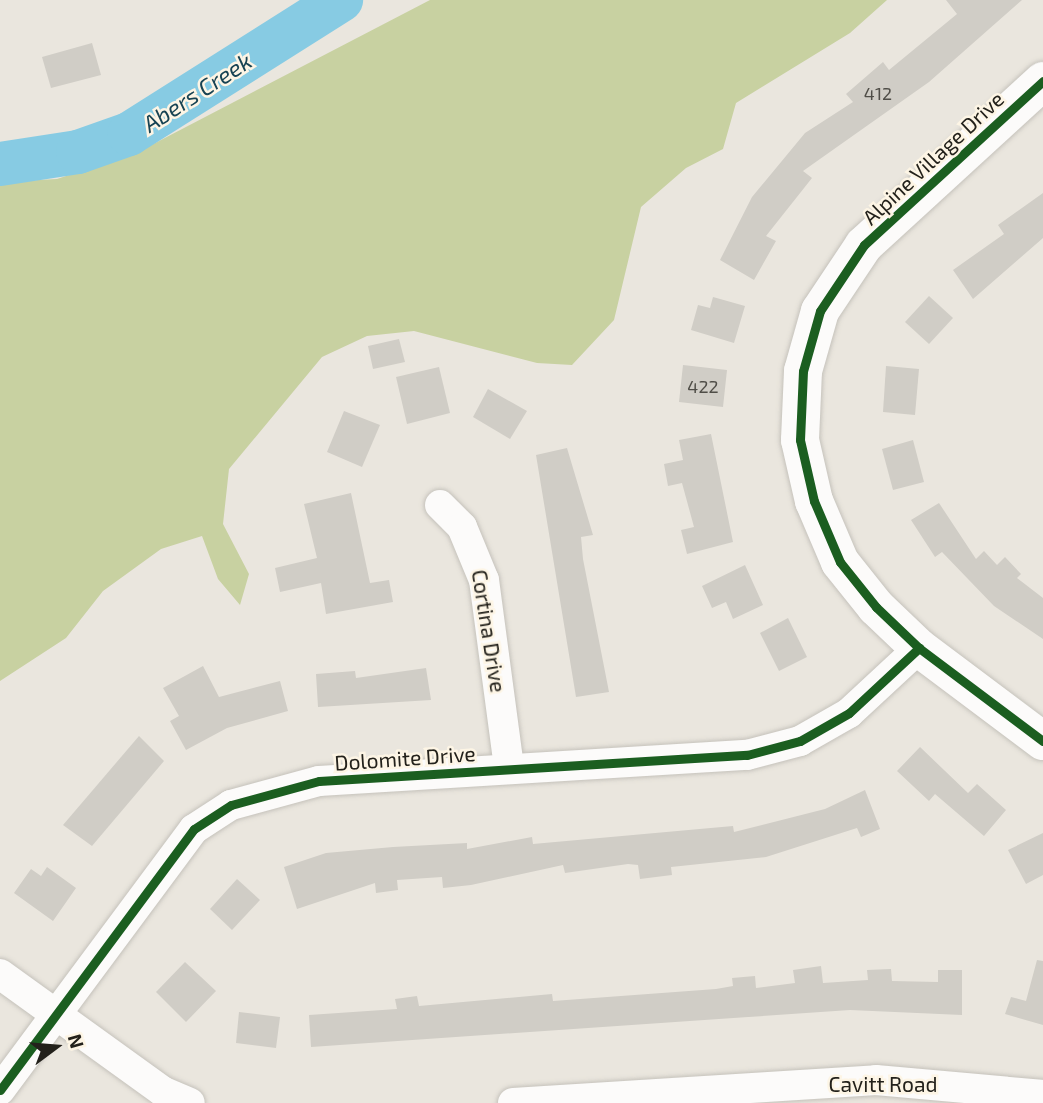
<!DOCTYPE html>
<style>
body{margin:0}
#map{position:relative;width:1043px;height:1103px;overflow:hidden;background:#eae6de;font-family:"Exo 2",sans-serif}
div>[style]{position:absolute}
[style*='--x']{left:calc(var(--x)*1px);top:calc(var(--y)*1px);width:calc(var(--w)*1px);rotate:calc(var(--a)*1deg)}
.forest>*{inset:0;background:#c8d1a1}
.river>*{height:44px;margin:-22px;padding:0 22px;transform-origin:22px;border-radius:22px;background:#87cbe3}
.building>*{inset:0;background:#d0cdc6}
.roads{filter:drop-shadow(0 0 2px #c5c2bb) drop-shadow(0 0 2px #c5c2bb)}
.street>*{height:30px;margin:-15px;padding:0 15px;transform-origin:15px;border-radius:15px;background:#fcfbfa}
.secondary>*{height:38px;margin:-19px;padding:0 19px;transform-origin:19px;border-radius:19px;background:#fcfbfa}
.cycleway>*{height:9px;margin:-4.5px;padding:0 4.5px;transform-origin:4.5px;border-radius:4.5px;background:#1b5e20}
span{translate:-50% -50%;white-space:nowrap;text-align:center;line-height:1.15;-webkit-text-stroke:5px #fdf5e5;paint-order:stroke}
.number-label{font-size:18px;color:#504e48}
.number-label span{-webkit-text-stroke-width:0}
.street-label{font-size:21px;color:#23211b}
.water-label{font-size:23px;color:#174353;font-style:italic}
.north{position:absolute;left:21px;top:1012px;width:70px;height:70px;-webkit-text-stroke:5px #fdf5e5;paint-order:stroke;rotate:74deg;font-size:19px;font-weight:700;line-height:28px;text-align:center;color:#23211b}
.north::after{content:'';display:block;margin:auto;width:24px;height:32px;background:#23211b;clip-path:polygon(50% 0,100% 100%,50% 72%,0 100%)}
</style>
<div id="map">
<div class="forest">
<i style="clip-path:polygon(430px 0,887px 0,850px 33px,736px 103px,723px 149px,686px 168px,641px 207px,614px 320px,572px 365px,537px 363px,414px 331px,367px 336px,322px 357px,229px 469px,223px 524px,249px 574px,240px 605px,218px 579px,202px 536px,161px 549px,103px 591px,66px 638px,0 681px,0 182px,57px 179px,136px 153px)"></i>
</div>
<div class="river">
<i style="--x:0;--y:164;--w:79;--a:-8.7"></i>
<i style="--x:78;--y:152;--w:54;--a:-19.4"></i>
<i style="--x:129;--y:134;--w:251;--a:-32.3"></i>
</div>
<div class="building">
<i style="clip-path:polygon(946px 0,1022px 0,929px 82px,803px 171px,812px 178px,766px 236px,776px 241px,754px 280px,720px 260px,752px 197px,805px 133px,853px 102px,846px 94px,883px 62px,889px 70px,957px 14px)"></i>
<i style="clip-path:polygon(92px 43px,101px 75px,51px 88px,42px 57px)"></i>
<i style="clip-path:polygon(1043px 193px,1043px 238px,973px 299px,953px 270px,1004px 234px,998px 225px)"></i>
<i style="clip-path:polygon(929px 296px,953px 318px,929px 344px,905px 322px)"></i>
<i style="clip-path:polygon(713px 297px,745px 306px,734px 343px,691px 330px,698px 305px,710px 308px)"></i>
<i style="clip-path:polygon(399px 339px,405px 362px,373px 369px,368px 346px)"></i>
<i style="clip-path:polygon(683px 365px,727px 370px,723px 407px,679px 402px)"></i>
<i style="clip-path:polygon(886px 366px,919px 369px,915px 415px,883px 412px)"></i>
<i style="clip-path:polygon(439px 367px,450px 413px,407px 424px,396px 377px)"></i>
<i style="clip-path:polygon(488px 389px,527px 411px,510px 439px,473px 417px)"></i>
<i style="clip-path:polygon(344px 411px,380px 425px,362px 467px,327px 452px)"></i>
<i style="clip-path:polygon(711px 434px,733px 542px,687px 554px,681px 530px,694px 527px,682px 483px,668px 486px,664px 464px,683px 460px,679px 440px)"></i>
<i style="clip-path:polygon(913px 440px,924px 482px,893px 490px,882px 449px)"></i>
<i style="clip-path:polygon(567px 448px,593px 535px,581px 537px,583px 559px,609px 692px,576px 697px,536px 455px)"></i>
<i style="clip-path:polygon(351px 493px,370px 583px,389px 580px,393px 602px,326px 614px,321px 583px,280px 592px,275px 568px,317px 558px,304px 504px)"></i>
<i style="clip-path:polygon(939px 503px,976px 559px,984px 551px,997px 565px,1005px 557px,1021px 574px,1017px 578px,1043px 598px,1043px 639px,994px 606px,942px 552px,935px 557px,911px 520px)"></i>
<i style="clip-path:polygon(745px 565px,763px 605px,733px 619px,726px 602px,712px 608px,702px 586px)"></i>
<i style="clip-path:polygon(788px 618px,807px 657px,779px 671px,760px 633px)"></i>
<i style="clip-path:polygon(203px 666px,219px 697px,280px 681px,288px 711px,227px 728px,186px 750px,170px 721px,179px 716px,163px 688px)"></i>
<i style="clip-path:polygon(426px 668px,431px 700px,318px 707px,316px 674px,355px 671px,356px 678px)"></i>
<i style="clip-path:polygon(139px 736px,164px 761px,92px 846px,63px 825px)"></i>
<i style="clip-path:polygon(920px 747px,968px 793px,977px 784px,1006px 810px,984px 836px,935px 794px,929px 801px,897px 771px)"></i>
<i style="clip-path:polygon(865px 790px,880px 829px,861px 837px,857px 828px,766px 857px,671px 867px,672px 875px,640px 879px,638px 865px,628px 864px,565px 873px,563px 865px,471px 885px,443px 888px,442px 877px,397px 880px,398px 890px,376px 893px,375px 883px,297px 909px,284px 867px,326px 853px,393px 847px,467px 843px,467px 849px,532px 837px,533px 844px,733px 826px,734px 832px,825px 809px)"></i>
<i style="clip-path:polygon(1043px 833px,1043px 875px,1026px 884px,1008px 850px)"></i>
<i style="clip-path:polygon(47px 867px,76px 888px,53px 921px,14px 893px,31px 869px,41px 876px)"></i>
<i style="clip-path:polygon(237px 879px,260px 900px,232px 930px,210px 909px)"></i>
<i style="clip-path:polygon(1037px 960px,1043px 961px,1043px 1025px,1005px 1014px,1011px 997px,1026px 1001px)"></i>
<i style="clip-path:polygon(185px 962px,216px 991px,186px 1022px,156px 992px)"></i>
<i style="clip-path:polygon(821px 966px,823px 983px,868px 980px,867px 970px,891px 969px,892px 981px,938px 982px,938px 970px,962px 970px,962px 1015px,850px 1010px,311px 1047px,309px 1015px,397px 1009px,395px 999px,417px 996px,419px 1006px,552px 994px,553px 1001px,716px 989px,733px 986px,732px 978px,755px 976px,756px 988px,795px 983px,793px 970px)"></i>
<i style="clip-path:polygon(239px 1012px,280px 1017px,276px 1048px,236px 1043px)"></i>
</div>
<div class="roads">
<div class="street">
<i style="--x:440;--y:505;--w:31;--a:45"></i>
<i style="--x:462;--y:527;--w:57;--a:67.5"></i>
<i style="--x:484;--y:580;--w:190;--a:82.4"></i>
<i style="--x:0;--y:974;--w:200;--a:35.8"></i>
<i style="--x:162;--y:1091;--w:30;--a:23"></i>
<i style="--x:0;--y:1090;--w:325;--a:-53.4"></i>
<i style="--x:194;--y:829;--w:44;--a:-33"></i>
<i style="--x:231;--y:805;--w:91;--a:-15.3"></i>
<i style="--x:319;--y:781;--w:429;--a:-3.5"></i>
<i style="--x:747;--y:755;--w:55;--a:-14.8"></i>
<i style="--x:800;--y:741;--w:56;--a:-29.7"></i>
<i style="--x:849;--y:713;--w:96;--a:-42.9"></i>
<i style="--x:513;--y:1103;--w:364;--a:-3.6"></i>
<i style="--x:876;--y:1080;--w:168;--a:5.1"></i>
</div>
<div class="secondary">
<i style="--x:1043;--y:81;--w:243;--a:137.5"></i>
<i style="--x:864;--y:245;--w:79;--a:123.7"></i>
<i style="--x:820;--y:311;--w:62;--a:105.8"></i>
<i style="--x:803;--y:371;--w:69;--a:92.5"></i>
<i style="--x:800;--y:440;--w:63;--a:77.1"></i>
<i style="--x:814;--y:501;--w:66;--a:66.9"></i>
<i style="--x:840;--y:562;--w:58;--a:51.3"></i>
<i style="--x:876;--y:607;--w:59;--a:43.6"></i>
<i style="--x:919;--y:648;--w:155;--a:36.9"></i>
</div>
</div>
<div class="cycleway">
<i style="--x:1043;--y:81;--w:243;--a:137.5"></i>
<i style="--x:864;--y:245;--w:79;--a:123.7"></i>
<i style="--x:820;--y:311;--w:62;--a:105.8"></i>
<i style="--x:803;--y:371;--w:69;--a:92.5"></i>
<i style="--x:800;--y:440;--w:63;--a:77.1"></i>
<i style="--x:814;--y:501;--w:66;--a:66.9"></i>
<i style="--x:840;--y:562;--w:58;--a:51.3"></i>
<i style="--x:876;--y:607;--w:59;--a:43.6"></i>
<i style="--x:919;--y:648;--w:155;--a:36.9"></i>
<i style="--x:0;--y:1090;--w:325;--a:-53.4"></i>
<i style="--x:194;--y:829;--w:44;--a:-33"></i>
<i style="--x:231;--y:805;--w:91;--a:-15.3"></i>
<i style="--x:319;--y:781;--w:429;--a:-3.5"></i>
<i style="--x:747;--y:755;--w:55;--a:-14.8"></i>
<i style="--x:800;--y:741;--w:56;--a:-29.7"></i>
<i style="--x:849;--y:713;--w:96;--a:-42.9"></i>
</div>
<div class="number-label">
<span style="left:878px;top:93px">412</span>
<span style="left:703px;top:386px">422</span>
</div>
<div class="street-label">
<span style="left:933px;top:158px;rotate:-43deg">Alpine Village Drive</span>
<span style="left:489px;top:631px;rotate:81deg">Cortina Drive</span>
<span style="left:405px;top:758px;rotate:-4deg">Dolomite Drive</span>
<span style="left:883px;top:1084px">Cavitt Road</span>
</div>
<div class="water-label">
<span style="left:197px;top:92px;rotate:-33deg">Abers Creek</span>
</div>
<div class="north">N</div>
</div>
